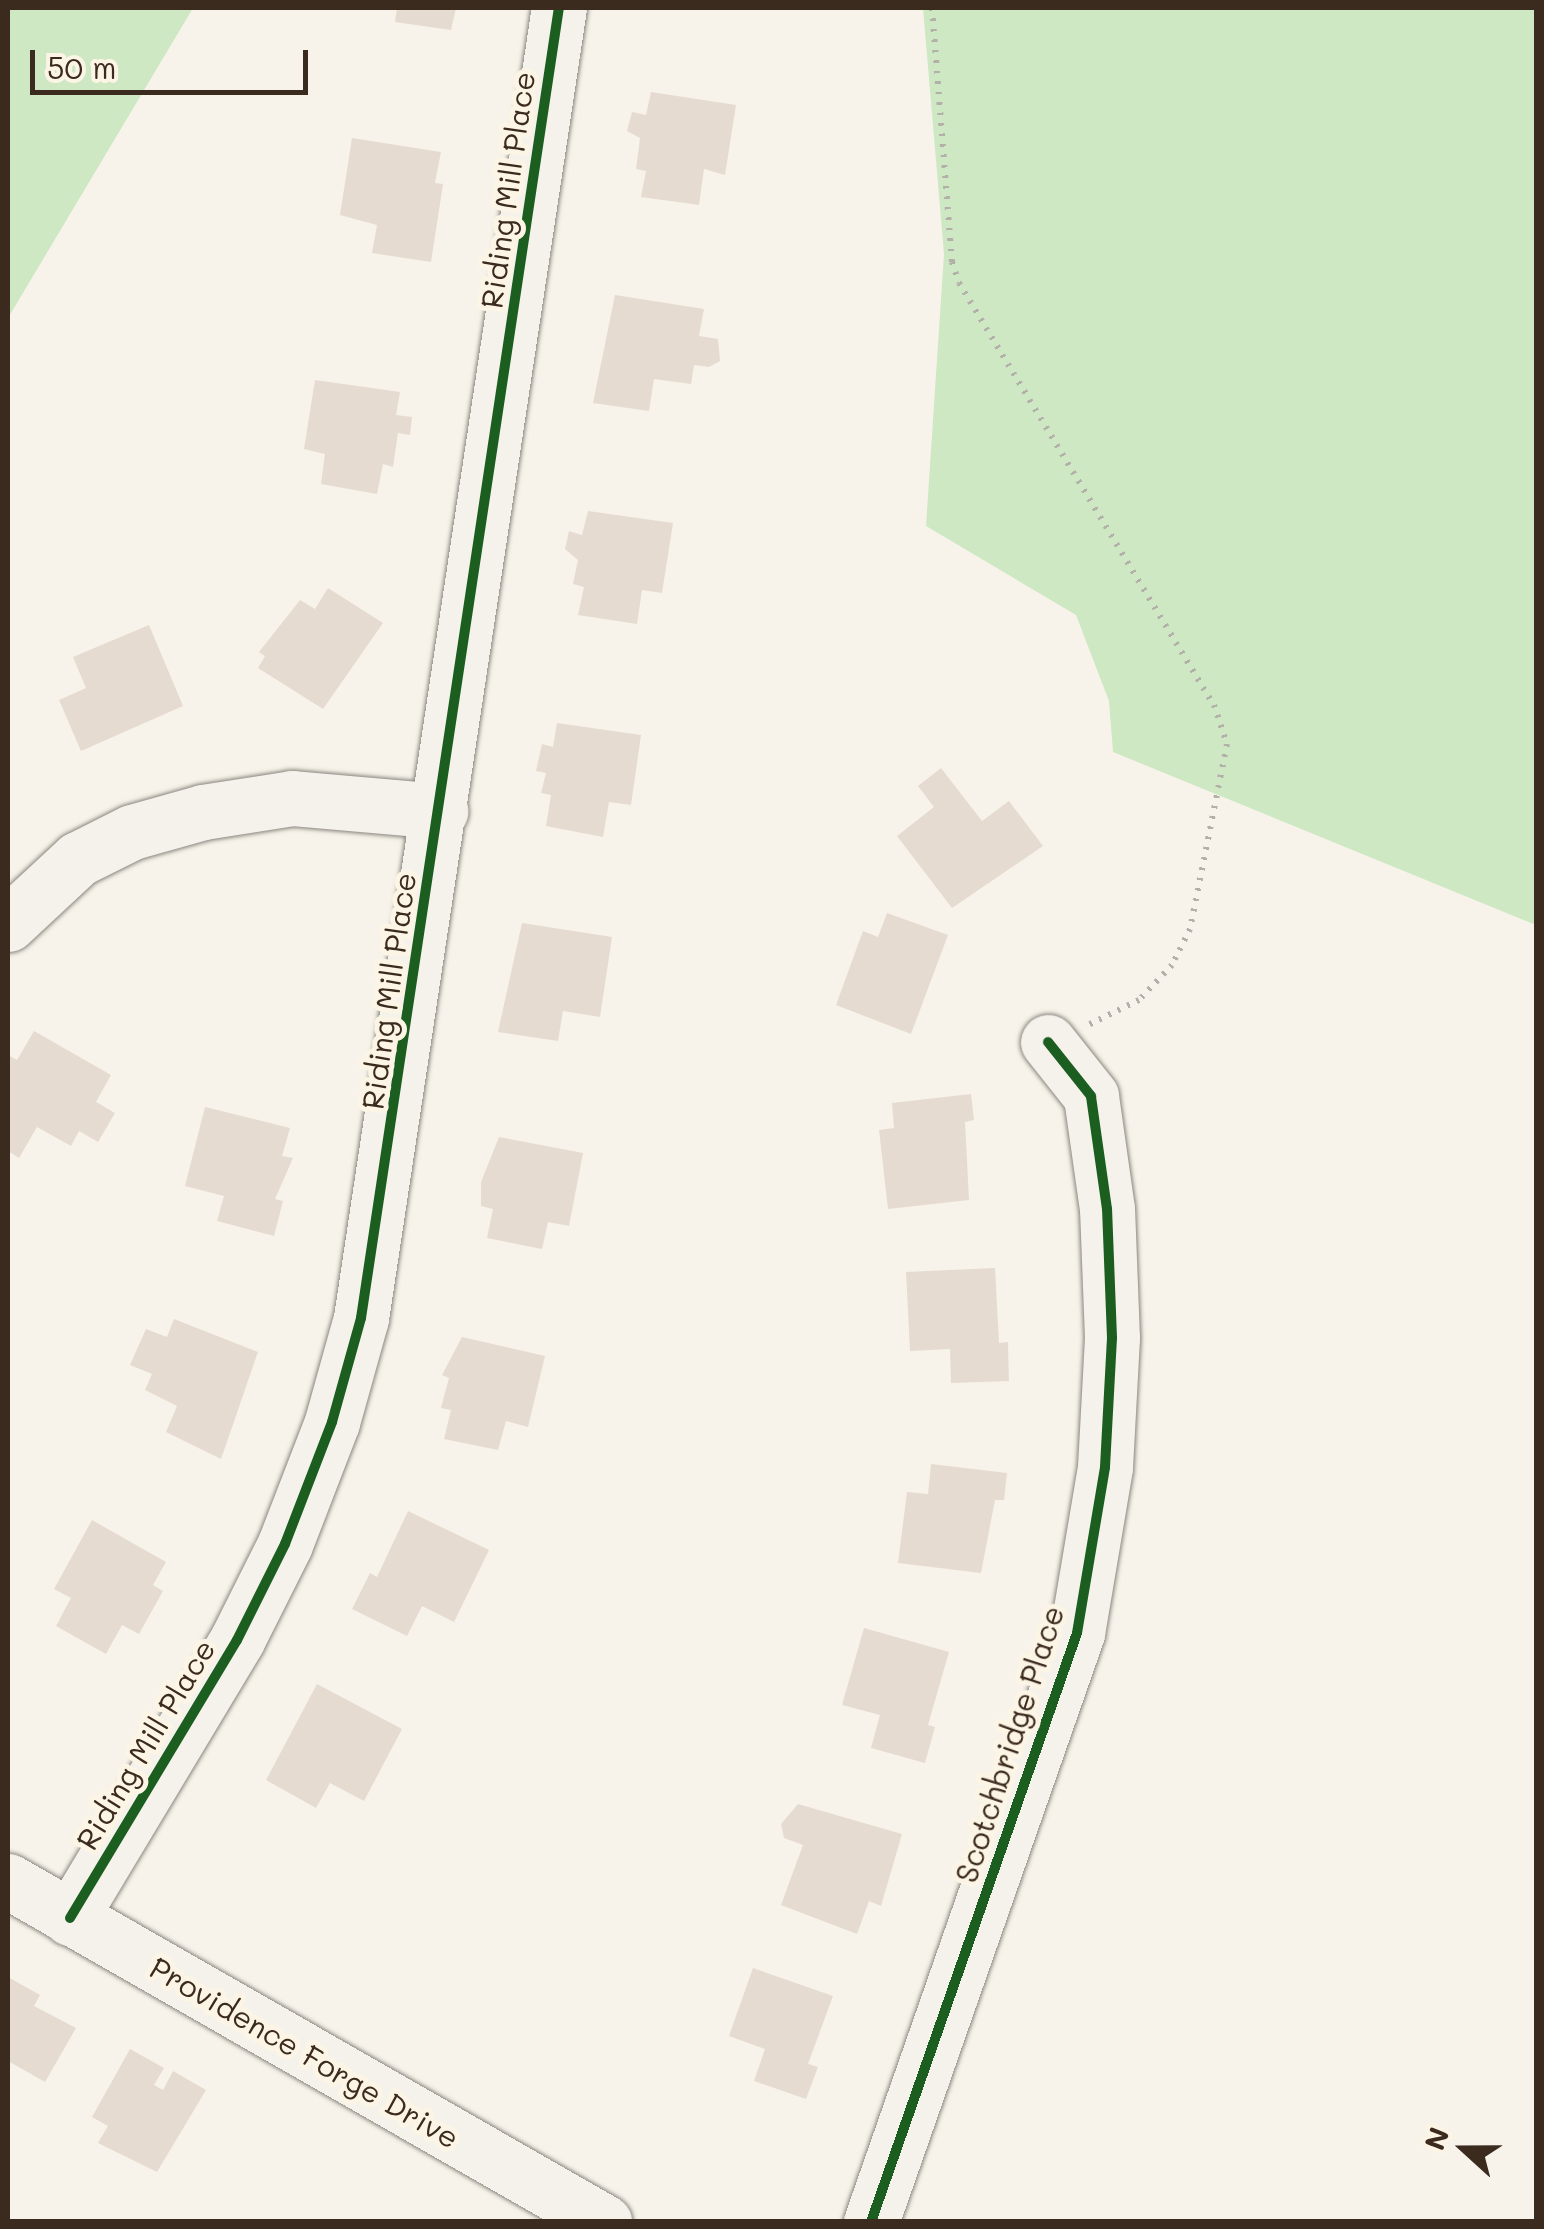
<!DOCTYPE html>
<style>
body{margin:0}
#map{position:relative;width:1544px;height:2229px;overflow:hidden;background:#f7f3ea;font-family:Mali,sans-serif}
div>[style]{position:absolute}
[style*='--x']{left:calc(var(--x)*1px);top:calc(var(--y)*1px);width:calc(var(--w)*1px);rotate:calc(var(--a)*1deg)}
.green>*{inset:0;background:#cde8c2}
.building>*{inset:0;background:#e6dbd0}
.path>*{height:6px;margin-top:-3px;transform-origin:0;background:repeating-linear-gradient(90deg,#b3afa9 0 2.5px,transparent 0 10.5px)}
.roads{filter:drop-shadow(0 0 2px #8b867f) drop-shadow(0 0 2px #8b867f)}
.minor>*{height:55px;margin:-27.5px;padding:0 27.5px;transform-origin:27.5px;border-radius:27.5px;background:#f5f2ec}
.cycleway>*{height:10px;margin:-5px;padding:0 5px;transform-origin:5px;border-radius:5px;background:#1b5e20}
span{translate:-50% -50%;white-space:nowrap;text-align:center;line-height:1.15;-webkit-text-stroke:10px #fcf5e5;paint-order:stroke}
.street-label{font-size:30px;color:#3b2a1e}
.frame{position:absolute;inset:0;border:10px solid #3b2a1e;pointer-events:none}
.north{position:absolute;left:1414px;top:2099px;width:100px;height:100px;-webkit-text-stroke:8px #fcf5e5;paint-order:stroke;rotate:291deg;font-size:28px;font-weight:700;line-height:40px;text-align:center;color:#3b2a1e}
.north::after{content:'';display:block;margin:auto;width:35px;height:45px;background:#3b2a1e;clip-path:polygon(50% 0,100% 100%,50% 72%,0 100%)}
.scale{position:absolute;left:30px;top:50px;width:278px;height:45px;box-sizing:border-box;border:5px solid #3b2a1e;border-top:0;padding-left:12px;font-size:30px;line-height:35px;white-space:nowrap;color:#3b2a1e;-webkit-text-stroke:8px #fcf5e5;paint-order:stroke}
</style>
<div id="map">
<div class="green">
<i style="clip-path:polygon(8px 8px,193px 8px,8px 318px)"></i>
<i style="clip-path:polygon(923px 8px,1536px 8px,1536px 925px,1113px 752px,1109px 701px,1076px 615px,926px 526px,944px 254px)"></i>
</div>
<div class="building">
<i style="clip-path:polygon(397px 8px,456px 8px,451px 30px,395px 22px)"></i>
<i style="clip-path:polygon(651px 92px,736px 105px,725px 175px,704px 169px,699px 205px,641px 197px,646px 171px,636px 169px,640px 138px,627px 131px,632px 112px,646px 115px)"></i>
<i style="clip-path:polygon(352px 138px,441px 152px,435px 183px,443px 184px,431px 262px,372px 253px,377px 225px,340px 215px)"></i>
<i style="clip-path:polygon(615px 295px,704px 309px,699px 336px,718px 339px,720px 361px,709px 367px,694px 365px,691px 384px,654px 379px,649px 411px,593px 403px)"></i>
<i style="clip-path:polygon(315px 380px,400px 392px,396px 415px,412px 417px,410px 435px,398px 433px,393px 467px,383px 464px,377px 494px,321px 484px,325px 454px,304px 449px)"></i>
<i style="clip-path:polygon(588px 511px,673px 523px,662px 593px,642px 590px,637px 624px,578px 615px,584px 587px,573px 584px,578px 560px,565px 549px,569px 531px,582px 535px)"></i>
<i style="clip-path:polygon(328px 588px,383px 623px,323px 709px,258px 668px,265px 656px,259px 652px,300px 600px,315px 609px)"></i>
<i style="clip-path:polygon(149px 625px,183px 706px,81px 751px,59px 700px,86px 688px,73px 657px)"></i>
<i style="clip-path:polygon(557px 723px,641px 735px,631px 805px,609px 802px,603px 837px,546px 826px,551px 795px,541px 793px,546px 773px,536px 771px,542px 744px,553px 747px)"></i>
<i style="clip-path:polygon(941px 768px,982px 821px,1009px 801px,1043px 846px,952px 908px,897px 836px,934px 807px,918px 786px)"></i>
<i style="clip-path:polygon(887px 913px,948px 935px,911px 1034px,836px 1005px,863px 931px,878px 937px)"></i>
<i style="clip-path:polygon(522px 923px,612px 937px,600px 1017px,563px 1011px,558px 1041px,498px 1032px)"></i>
<i style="clip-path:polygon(34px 1031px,111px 1075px,96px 1102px,115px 1113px,98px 1142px,79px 1131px,71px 1146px,37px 1127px,19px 1158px,8px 1151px,8px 1055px,17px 1060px)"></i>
<i style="clip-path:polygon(971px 1094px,974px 1120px,965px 1122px,969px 1200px,888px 1209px,879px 1130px,894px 1128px,892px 1103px)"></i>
<i style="clip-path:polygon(205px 1107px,290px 1128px,282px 1156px,293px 1158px,275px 1199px,283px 1201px,274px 1236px,217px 1221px,224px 1196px,185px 1186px)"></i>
<i style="clip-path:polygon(499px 1137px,583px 1153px,569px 1226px,548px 1222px,542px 1249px,487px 1238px,493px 1209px,481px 1206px,481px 1182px)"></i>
<i style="clip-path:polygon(995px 1268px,999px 1343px,1008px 1342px,1009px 1381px,951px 1383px,950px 1349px,910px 1351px,906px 1272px)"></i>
<i style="clip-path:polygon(174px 1319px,258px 1352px,221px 1459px,166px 1432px,177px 1406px,145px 1390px,152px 1374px,130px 1365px,146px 1329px,167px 1337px)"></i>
<i style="clip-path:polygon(462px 1337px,545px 1356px,528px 1427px,506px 1421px,498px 1450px,444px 1439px,451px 1410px,441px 1408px,449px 1378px,442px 1375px)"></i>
<i style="clip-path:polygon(931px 1464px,1007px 1473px,1004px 1500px,995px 1500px,981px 1573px,898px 1563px,907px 1492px,928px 1494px)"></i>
<i style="clip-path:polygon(408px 1511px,489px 1550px,454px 1622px,422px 1606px,407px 1636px,352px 1609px,370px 1573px,377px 1577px)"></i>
<i style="clip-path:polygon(92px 1520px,166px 1562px,153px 1585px,163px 1591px,139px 1634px,122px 1625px,106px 1654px,56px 1626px,71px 1598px,54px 1589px)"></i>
<i style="clip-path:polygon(864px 1628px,949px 1652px,928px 1725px,935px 1727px,925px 1763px,871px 1748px,880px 1715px,842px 1705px)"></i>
<i style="clip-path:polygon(317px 1684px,402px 1729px,364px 1801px,330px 1783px,316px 1808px,266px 1780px)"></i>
<i style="clip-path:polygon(798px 1804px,902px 1834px,881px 1906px,869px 1901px,857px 1934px,781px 1905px,803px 1845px,784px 1838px,781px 1824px)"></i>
<i style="clip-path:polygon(753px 1968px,833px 1996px,808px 2064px,818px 2067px,806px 2099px,754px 2081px,765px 2049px,729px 2036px)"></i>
<i style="clip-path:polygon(8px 1977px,40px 1995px,34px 2006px,76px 2028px,45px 2082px,8px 2061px)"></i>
<i style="clip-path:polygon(130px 2049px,164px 2068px,154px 2085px,163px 2090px,173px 2071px,206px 2090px,157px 2172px,98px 2143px,108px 2126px,92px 2117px)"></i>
</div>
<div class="path">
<i style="--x:932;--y:8;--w:255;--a:85.5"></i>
<i style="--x:952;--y:262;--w:22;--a:72"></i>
<i style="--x:959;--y:283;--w:493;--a:58.9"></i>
<i style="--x:1214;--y:705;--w:41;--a:71.6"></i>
<i style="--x:1227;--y:744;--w:189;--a:101.3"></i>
<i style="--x:1190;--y:929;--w:40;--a:116.6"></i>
<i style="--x:1172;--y:965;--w:48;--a:133.3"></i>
<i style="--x:1139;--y:1000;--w:55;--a:153.9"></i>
</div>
<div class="roads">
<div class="minor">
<i style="--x:8;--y:924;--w:96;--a:-42.9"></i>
<i style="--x:78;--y:859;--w:60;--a:-26.6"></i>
<i style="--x:132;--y:832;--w:74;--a:-15.7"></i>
<i style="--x:203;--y:812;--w:90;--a:-8.9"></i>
<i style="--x:292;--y:798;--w:149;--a:5"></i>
<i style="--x:8;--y:1881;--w:687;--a:29.78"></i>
<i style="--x:70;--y:1918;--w:324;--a:-59"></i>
<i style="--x:237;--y:1640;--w:107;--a:-63.4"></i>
<i style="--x:285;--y:1544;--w:131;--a:-68.9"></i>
<i style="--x:332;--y:1422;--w:108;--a:-74.4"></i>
<i style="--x:361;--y:1318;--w:1325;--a:-81.41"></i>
<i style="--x:871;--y:2222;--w:624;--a:-70.72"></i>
<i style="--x:1077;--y:1633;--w:168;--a:-80.4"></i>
<i style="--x:1105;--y:1467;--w:129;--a:-86.9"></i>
<i style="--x:1112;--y:1338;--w:129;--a:-92.2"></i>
<i style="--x:1107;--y:1209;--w:114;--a:-98.1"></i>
<i style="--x:1091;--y:1096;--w:69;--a:-128.5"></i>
</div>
</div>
<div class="cycleway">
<i style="--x:70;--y:1918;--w:324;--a:-59"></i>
<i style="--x:237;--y:1640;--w:107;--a:-63.4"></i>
<i style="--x:285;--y:1544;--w:131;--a:-68.9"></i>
<i style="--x:332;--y:1422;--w:108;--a:-74.4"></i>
<i style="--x:361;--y:1318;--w:1325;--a:-81.41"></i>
<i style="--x:871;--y:2222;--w:624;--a:-70.72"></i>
<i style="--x:1077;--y:1633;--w:168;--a:-80.4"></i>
<i style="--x:1105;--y:1467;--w:129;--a:-86.9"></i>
<i style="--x:1112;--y:1338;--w:129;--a:-92.2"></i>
<i style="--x:1107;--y:1209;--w:114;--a:-98.1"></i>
<i style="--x:1091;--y:1096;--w:69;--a:-128.5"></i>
</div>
<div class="street-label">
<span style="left:507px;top:190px;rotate:-82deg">Riding Mill Place</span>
<span style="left:388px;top:991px;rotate:-82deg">Riding Mill Place</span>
<span style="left:145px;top:1744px;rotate:-59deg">Riding Mill Place</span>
<span style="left:1009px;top:1744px;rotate:-72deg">Scotchbridge Place</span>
<span style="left:305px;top:2052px;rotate:30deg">Providence Forge Drive</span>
</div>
<div class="frame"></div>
<div class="north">N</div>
<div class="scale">50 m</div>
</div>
